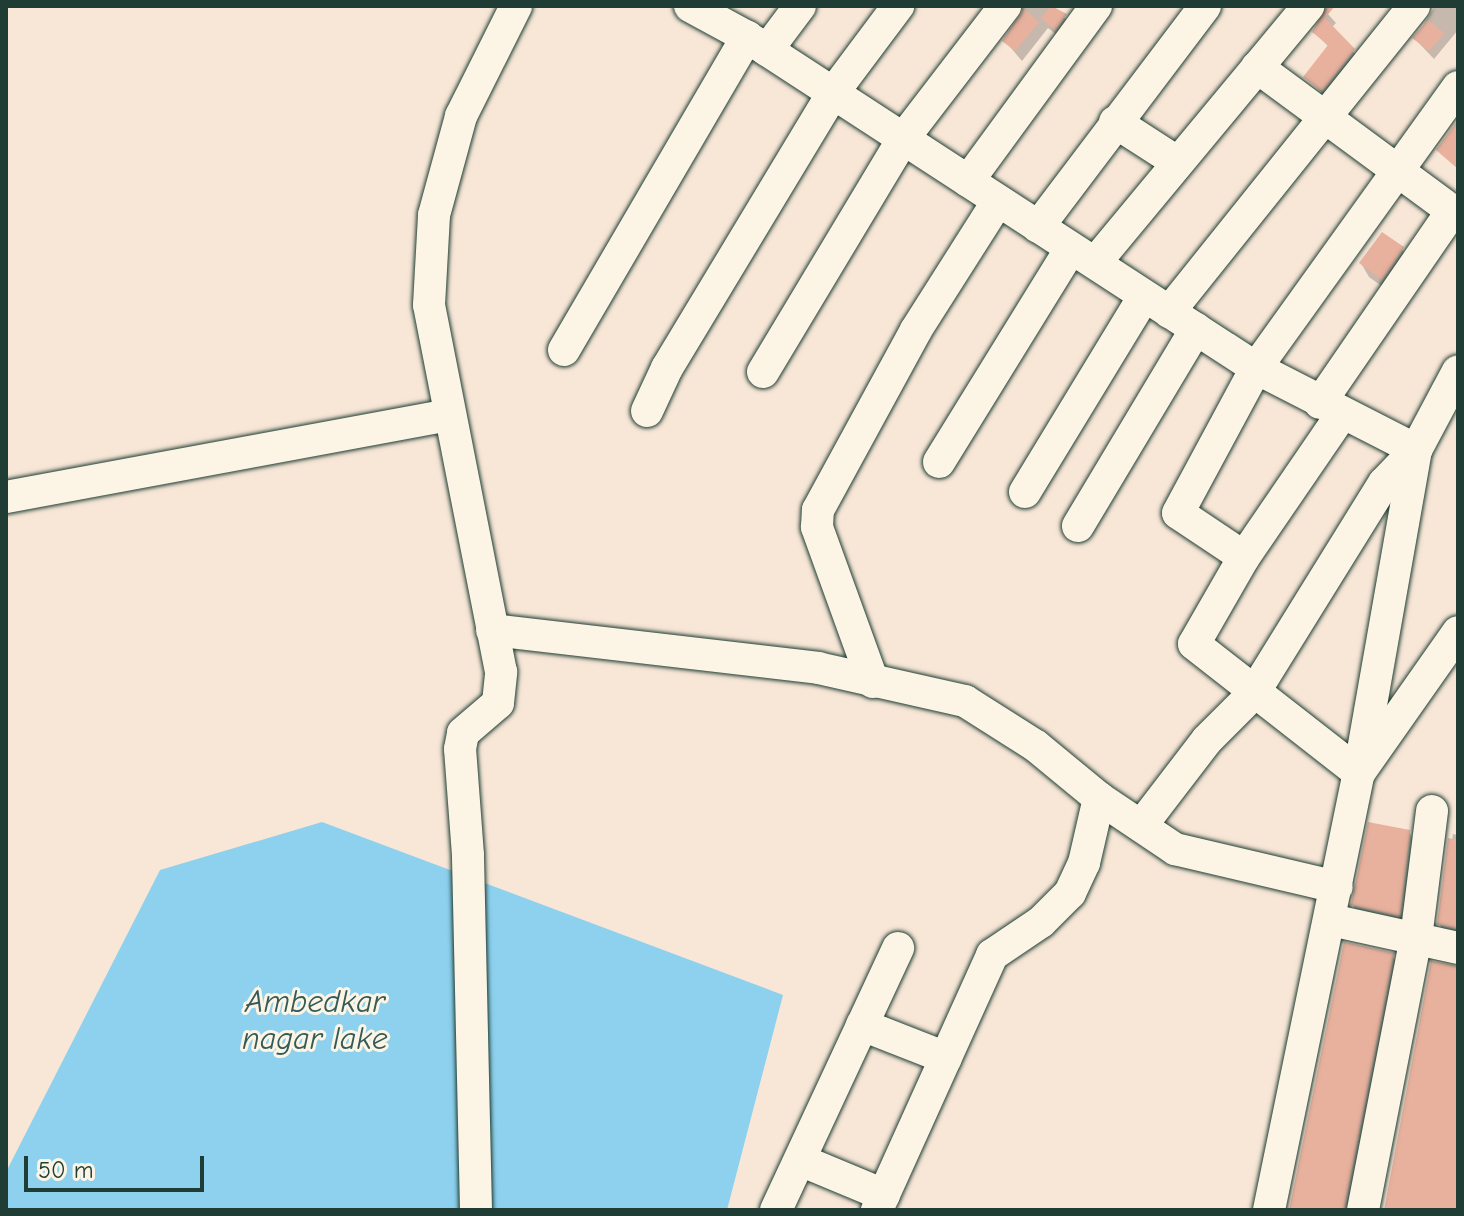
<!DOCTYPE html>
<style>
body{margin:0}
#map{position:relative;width:1464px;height:1216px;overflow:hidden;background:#f8e7d7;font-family:"Comic Neue",sans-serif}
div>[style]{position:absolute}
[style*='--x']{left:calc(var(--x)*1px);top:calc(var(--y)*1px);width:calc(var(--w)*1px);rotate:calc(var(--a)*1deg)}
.water>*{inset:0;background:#8dd1ee}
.shadow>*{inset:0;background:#0003}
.building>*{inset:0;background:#e8b19e}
.roads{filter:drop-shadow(0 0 2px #1f3d34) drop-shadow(0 0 2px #1f3d34)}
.minor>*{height:32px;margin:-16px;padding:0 16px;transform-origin:16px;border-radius:16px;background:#fcf5e5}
span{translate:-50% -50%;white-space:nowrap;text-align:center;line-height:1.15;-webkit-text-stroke:6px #fcf5e5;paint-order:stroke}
.water-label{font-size:32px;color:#355b59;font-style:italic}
.frame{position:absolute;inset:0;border:8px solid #1f3d34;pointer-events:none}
.scale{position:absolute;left:24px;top:1156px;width:180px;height:36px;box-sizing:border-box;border:4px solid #1f3d34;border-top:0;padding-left:10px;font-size:24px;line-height:28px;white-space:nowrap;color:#1f3d34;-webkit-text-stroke:6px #fcf5e5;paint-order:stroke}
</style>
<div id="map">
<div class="water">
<i style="clip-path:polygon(322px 822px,783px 995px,727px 1210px,6px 1210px,6px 1172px,160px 870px)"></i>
</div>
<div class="shadow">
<i style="clip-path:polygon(1022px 6px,1054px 6px,1072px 26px,1062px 39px,1048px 28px,1022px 61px,1005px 41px,1022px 18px)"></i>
<i style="clip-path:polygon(1435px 6px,1458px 6px,1458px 30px,1434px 59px,1415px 39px)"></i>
<i style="clip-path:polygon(1327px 13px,1336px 23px,1331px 28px,1357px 56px,1326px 96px,1305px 77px,1329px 47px,1314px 32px)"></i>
<i style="clip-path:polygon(1402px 249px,1410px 262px,1390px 292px,1369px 277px,1361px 263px)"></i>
<i style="clip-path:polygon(1409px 832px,1417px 846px,1407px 928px,1361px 918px,1353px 905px)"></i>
<i style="clip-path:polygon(1453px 834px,1458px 835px,1458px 940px,1447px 937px,1439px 923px)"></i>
<i style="clip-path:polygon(1392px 955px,1400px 969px,1353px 1210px,1291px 1210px)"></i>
</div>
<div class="building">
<i style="clip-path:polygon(1051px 6px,1067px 14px,1055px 30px,1041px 18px)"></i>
<i style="clip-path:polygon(1327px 6px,1335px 6px,1325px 18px,1355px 49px,1322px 91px,1303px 77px,1328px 45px,1312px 32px)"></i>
<i style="clip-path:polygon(1024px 9px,1039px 22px,1015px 51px,1002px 41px)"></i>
<i style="clip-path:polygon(1428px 20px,1444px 33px,1429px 51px,1412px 38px)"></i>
<i style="clip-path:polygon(1458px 120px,1458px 169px,1436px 150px)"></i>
<i style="clip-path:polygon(1382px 232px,1404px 247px,1382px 280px,1359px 263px)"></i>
<i style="clip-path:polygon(1368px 822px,1410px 830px,1400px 916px,1351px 905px)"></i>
<i style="clip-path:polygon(1448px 838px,1458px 840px,1458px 929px,1437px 924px)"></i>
<i style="clip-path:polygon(1344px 942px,1394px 953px,1344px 1210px,1289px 1210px)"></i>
<i style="clip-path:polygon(1431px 961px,1458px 966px,1458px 1210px,1384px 1210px)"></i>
</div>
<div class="roads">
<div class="minor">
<i style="--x:690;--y:6;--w:65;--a:28.5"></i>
<i style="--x:747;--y:37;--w:607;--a:33.04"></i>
<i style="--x:1256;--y:368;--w:180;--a:27.1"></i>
<i style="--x:1416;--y:450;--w:46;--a:134.1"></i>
<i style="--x:1384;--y:483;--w:247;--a:121.8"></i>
<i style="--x:1254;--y:693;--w:66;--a:135"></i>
<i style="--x:1207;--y:740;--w:108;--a:127.5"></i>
<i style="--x:767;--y:50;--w:55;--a:-53.1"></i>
<i style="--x:1257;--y:67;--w:250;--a:36.4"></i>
<i style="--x:1115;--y:122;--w:74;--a:32.8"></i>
<i style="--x:968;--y:181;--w:217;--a:-53.8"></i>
<i style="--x:1038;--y:227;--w:277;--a:-52.9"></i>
<i style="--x:1095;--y:263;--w:334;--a:-50.3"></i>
<i style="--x:1169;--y:312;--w:392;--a:-51.3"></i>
<i style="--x:564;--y:350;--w:363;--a:-59.7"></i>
<i style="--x:763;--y:372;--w:272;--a:-59"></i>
<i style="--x:903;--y:139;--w:168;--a:-52.5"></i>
<i style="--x:1320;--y:403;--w:233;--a:-55.5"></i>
<i style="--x:647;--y:411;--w:47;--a:-65.1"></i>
<i style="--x:667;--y:368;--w:321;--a:-58.9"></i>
<i style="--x:833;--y:93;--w:109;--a:-53.2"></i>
<i style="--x:1342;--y:414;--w:173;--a:124.4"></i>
<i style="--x:1244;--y:557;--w:100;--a:119.9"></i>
<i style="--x:1194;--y:644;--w:209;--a:38"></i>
<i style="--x:1359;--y:773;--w:172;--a:-54.9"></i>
<i style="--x:939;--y:462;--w:251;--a:-58.3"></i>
<i style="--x:1025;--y:492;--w:229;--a:-58.7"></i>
<i style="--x:6;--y:497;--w:451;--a:-10.5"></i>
<i style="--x:1078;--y:526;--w:230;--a:-59.1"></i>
<i style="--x:1244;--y:557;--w:79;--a:-146.3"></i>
<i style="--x:1178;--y:513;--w:165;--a:-61.7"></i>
<i style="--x:1256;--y:368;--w:346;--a:-54.3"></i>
<i style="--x:492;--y:630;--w:328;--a:6.6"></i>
<i style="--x:818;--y:668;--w:151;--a:12.7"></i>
<i style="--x:965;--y:701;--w:84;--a:32.4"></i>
<i style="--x:1036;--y:746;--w:82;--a:39.5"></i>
<i style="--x:873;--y:682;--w:165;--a:-109.9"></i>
<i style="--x:817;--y:527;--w:17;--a:-87"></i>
<i style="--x:818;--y:510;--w:205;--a:-61.4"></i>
<i style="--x:916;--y:330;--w:153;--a:-57.6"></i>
<i style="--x:1331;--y:920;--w:130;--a:12.4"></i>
<i style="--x:862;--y:1025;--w:90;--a:21.4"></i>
<i style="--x:800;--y:1160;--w:91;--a:22.6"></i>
<i style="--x:476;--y:1210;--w:355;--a:-91.3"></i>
<i style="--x:468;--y:855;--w:106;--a:-94.3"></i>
<i style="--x:460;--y:749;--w:16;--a:-79"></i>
<i style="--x:463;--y:733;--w:46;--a:-40.6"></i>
<i style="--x:498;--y:703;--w:31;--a:-84"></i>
<i style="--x:501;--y:672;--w:374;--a:-101.1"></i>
<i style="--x:429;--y:305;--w:90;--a:-86.8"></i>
<i style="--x:434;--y:215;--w:103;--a:-74.7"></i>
<i style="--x:461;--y:116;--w:123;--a:-63.4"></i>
<i style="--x:776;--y:1210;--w:289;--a:-65"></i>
<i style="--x:877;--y:1210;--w:280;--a:-65.7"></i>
<i style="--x:992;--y:955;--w:59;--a:-34"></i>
<i style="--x:1041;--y:922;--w:41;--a:-45"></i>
<i style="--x:1070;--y:893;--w:33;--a:-65"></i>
<i style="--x:1084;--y:863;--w:67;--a:-77"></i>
<i style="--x:1099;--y:798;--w:92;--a:33.9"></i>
<i style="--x:1175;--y:849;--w:166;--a:13.2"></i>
<i style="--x:1269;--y:1210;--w:446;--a:-78.4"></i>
<i style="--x:1359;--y:773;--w:328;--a:-80"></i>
<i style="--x:1416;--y:450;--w:89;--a:-62"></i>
<i style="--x:1363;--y:1210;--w:277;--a:-79"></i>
<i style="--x:1416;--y:938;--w:128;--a:-82.8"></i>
</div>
</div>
<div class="water-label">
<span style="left:315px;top:1021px">Ambedkar<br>nagar lake</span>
</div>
<div class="frame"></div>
<div class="scale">50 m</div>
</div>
